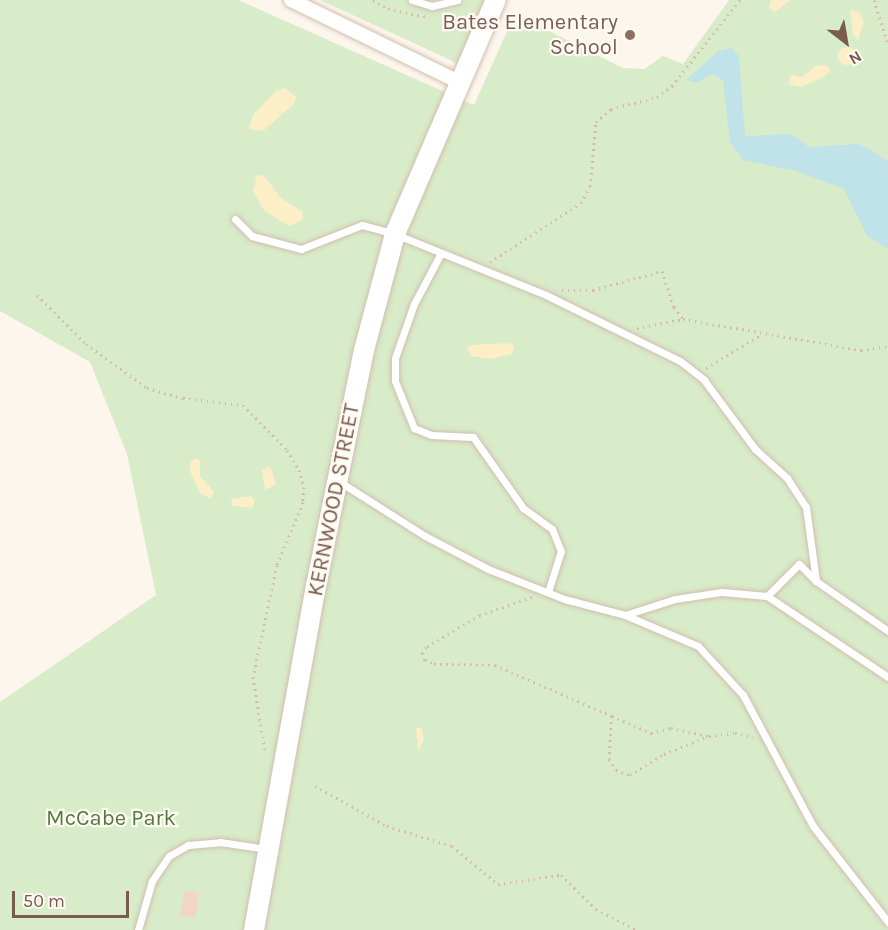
<!DOCTYPE html>
<style>
body{margin:0}
#map{position:relative;width:888px;height:930px;overflow:hidden;background:#fdf6ec;font-family:Karla,sans-serif}
div>[style]{position:absolute}
[style*='--x']{left:calc(var(--x)*1px);top:calc(var(--y)*1px);width:calc(var(--w)*1px);rotate:calc(var(--a)*1deg)}
.green>*{inset:0;background:#d8ecc9}
.sand>*{inset:0;background:#fcefc7}
.round{border-radius:50%}
.water>*{inset:0;background:#bfe3e8}
.building>*{inset:0;background:#f3d5c3}
.path>*{height:3px;margin-top:-1.5px;transform-origin:0;background:repeating-linear-gradient(90deg,#d9b8a5 0 1.5px,transparent 0 6px)}
.roads{filter:drop-shadow(0 0 2px #d1beb0) drop-shadow(0 0 2px #d1beb0)}
.lane>*{height:7px;margin:-3.5px;padding:0 3.5px;transform-origin:3.5px;border-radius:3.5px;background:#fff}
.street>*{height:14px;margin:-7px;padding:0 7px;transform-origin:7px;border-radius:7px;background:#fff}
.secondary>*{height:20px;margin:-10px;padding:0 10px;transform-origin:10px;border-radius:10px;background:#fff}
.dots>*{width:16px;height:16px;translate:-50% -50%;box-sizing:border-box;border:3px solid #fffaf3;border-radius:50%}
span{translate:-50% -50%;white-space:nowrap;text-align:center;line-height:1.15;-webkit-text-stroke:4.5px #fffaf3;paint-order:stroke}
.education-label{font-size:22px;color:#785e54}
.right{translate:-100% -50%;text-align:right}
.street-label{font-size:22px;color:#7a5c4d}
.park-label{font-size:22px;color:#537a41}
.north{position:absolute;left:816px;top:12px;width:60px;height:60px;-webkit-text-stroke:4px #fffaf3;paint-order:stroke;rotate:149deg;font-size:16px;font-weight:700;line-height:24px;text-align:center;color:#7a5c4d}
.north::after{content:'';display:block;margin:auto;width:21px;height:27px;background:#7a5c4d;clip-path:polygon(50% 0,100% 100%,50% 72%,0 100%)}
.scale{position:absolute;left:12px;top:891px;width:117px;height:27px;box-sizing:border-box;border:3px solid #7a5c4d;border-top:0;padding-left:8px;font-size:18px;line-height:21px;white-space:nowrap;color:#7a5c4d;-webkit-text-stroke:4px #fffaf3;paint-order:stroke}
</style>
<div id="map">
<div class="green">
<i style="clip-path:polygon(0 0,238px 0,474px 105px,515px 14px,623px 68px,644px 69px,663px 56px,683px 64px,729px 0,888px 0,888px 930px,0 930px,0 702px,156px 595px,127px 454px,90px 362px,0 311px)"></i>
<i style="clip-path:polygon(320px 0,488px 0,459px 64px)"></i>
</div>
<div class="sand">
<i style="clip-path:polygon(771px 0,790px 0,775px 12px,769px 7px)"></i>
<i style="clip-path:polygon(850px 10px,860px 13px,864px 21px,858px 40px,853px 35px)"></i>
<i class="round" style="left:838px;top:47px;width:18px;height:18px"></i>
<i style="clip-path:polygon(827px 65px,830px 71px,825px 76px,801px 87px,788px 84px,791px 75px,802px 77px,816px 66px)"></i>
<i style="clip-path:polygon(285px 88px,296px 97px,294px 104px,263px 131px,249px 129px,253px 115px,276px 91px)"></i>
<i style="clip-path:polygon(257px 175px,264px 176px,281px 198px,303px 212px,302px 220px,289px 226px,265px 211px,253px 192px)"></i>
<i style="clip-path:polygon(508px 343px,514px 346px,512px 354px,490px 359px,471px 356px,467px 349px,472px 345px)"></i>
<i style="clip-path:polygon(196px 458px,200px 461px,200px 476px,214px 492px,211px 499px,200px 493px,190px 471px,190px 462px)"></i>
<i style="clip-path:polygon(270px 466px,276px 484px,265px 490px,262px 471px)"></i>
<i style="clip-path:polygon(251px 496px,255px 501px,252px 508px,231px 505px,232px 499px)"></i>
<i style="clip-path:polygon(416px 727px,422px 729px,424px 740px,418px 750px)"></i>
</div>
<div class="water">
<i style="clip-path:polygon(731px 48px,739px 56px,745px 136px,791px 134px,809px 147px,860px 144px,888px 161px,888px 249px,867px 236px,844px 189px,796px 171px,743px 160px,730px 142px,723px 80px,713px 74px,696px 83px,686px 80px,718px 51px)"></i>
</div>
<div class="building">
<i style="clip-path:polygon(185px 891px,199px 893px,195px 918px,180px 915px)"></i>
</div>
<div class="path">
<i style="--x:373;--y:0;--w:17;--a:31"></i>
<i style="--x:388;--y:9;--w:41;--a:11.3"></i>
<i style="--x:874;--y:0;--w:46;--a:72.3"></i>
<i style="--x:490;--y:262;--w:108;--a:-33"></i>
<i style="--x:581;--y:203;--w:19;--a:-62"></i>
<i style="--x:590;--y:186;--w:64;--a:-84.6"></i>
<i style="--x:596;--y:122;--w:20;--a:-41"></i>
<i style="--x:611;--y:109;--w:48;--a:-14.6"></i>
<i style="--x:657;--y:97;--w:19;--a:-36"></i>
<i style="--x:672;--y:86;--w:110;--a:-51.7"></i>
<i style="--x:562;--y:290;--w:31;--a:0"></i>
<i style="--x:593;--y:290;--w:72;--a:-15.4"></i>
<i style="--x:662;--y:271;--w:38;--a:72"></i>
<i style="--x:674;--y:307;--w:15;--a:53"></i>
<i style="--x:683;--y:319;--w:181;--a:9.9"></i>
<i style="--x:861;--y:350;--w:27;--a:-8"></i>
<i style="--x:37;--y:295;--w:69;--a:45"></i>
<i style="--x:86;--y:344;--w:75;--a:35.8"></i>
<i style="--x:147;--y:388;--w:37;--a:16"></i>
<i style="--x:183;--y:398;--w:60;--a:6.7"></i>
<i style="--x:243;--y:405;--w:63;--a:45.6"></i>
<i style="--x:287;--y:450;--w:23;--a:59"></i>
<i style="--x:299;--y:470;--w:18;--a:74"></i>
<i style="--x:304;--y:487;--w:15;--a:94"></i>
<i style="--x:303;--y:502;--w:68;--a:112.4"></i>
<i style="--x:277;--y:565;--w:115;--a:102.1"></i>
<i style="--x:253;--y:677;--w:76;--a:80.9"></i>
<i style="--x:637;--y:328;--w:47;--a:-11.1"></i>
<i style="--x:706;--y:368;--w:62;--a:-31.1"></i>
<i style="--x:532;--y:597;--w:55;--a:160.9"></i>
<i style="--x:480;--y:615;--w:63;--a:149.3"></i>
<i style="--x:426;--y:647;--w:7;--a:124"></i>
<i style="--x:422;--y:653;--w:8;--a:67"></i>
<i style="--x:425;--y:660;--w:10;--a:24"></i>
<i style="--x:434;--y:664;--w:61;--a:0.9"></i>
<i style="--x:495;--y:665;--w:128;--a:23.6"></i>
<i style="--x:612;--y:716;--w:43;--a:94"></i>
<i style="--x:609;--y:759;--w:13;--a:58"></i>
<i style="--x:616;--y:770;--w:15;--a:20"></i>
<i style="--x:630;--y:775;--w:40;--a:-32"></i>
<i style="--x:664;--y:754;--w:48;--a:-21.8"></i>
<i style="--x:709;--y:736;--w:26;--a:-7"></i>
<i style="--x:735;--y:733;--w:19;--a:12"></i>
<i style="--x:612;--y:716;--w:43;--a:23.6"></i>
<i style="--x:651;--y:733;--w:21;--a:-14"></i>
<i style="--x:671;--y:728;--w:38;--a:12"></i>
<i style="--x:315;--y:786;--w:82;--a:29.1"></i>
<i style="--x:387;--y:826;--w:68;--a:17.1"></i>
<i style="--x:452;--y:846;--w:60;--a:39.6"></i>
<i style="--x:498;--y:884;--w:64;--a:-8.1"></i>
<i style="--x:561;--y:875;--w:49;--a:44.2"></i>
<i style="--x:596;--y:909;--w:46;--a:27.1"></i>
</div>
<div class="roads">
<div class="lane">
<i style="--x:412;--y:0;--w:21;--a:17"></i>
<i style="--x:432;--y:6;--w:26;--a:-13"></i>
<i style="--x:235;--y:219;--w:24;--a:45"></i>
<i style="--x:252;--y:236;--w:51;--a:14.9"></i>
<i style="--x:301;--y:249;--w:66;--a:-21.5"></i>
<i style="--x:362;--y:225;--w:34;--a:15"></i>
<i style="--x:395;--y:234;--w:163;--a:22"></i>
<i style="--x:546;--y:295;--w:149;--a:26.2"></i>
<i style="--x:680;--y:361;--w:31;--a:38"></i>
<i style="--x:704;--y:380;--w:86;--a:53.5"></i>
<i style="--x:755;--y:449;--w:43;--a:42.2"></i>
<i style="--x:787;--y:478;--w:35;--a:57"></i>
<i style="--x:806;--y:507;--w:75;--a:82.3"></i>
<i style="--x:441;--y:253;--w:58;--a:117.9"></i>
<i style="--x:414;--y:304;--w:57;--a:109.4"></i>
<i style="--x:395;--y:358;--w:23;--a:90"></i>
<i style="--x:395;--y:381;--w:51;--a:68"></i>
<i style="--x:414;--y:428;--w:18;--a:22"></i>
<i style="--x:431;--y:435;--w:42;--a:2.7"></i>
<i style="--x:473;--y:437;--w:87;--a:54.8"></i>
<i style="--x:523;--y:508;--w:36;--a:36"></i>
<i style="--x:552;--y:529;--w:24;--a:68"></i>
<i style="--x:561;--y:551;--w:43;--a:107.6"></i>
<i style="--x:340;--y:482;--w:101;--a:32.4"></i>
<i style="--x:425;--y:536;--w:71;--a:27.6"></i>
<i style="--x:488;--y:569;--w:82;--a:21.5"></i>
<i style="--x:564;--y:599;--w:63;--a:14.7"></i>
<i style="--x:625;--y:615;--w:79;--a:23"></i>
<i style="--x:698;--y:646;--w:67;--a:47.4"></i>
<i style="--x:743;--y:695;--w:149;--a:61.9"></i>
<i style="--x:813;--y:826;--w:122;--a:52"></i>
<i style="--x:767;--y:596;--w:45;--a:-45"></i>
<i style="--x:799;--y:564;--w:24;--a:45"></i>
<i style="--x:816;--y:581;--w:88;--a:34.8"></i>
<i style="--x:625;--y:615;--w:52;--a:-17.7"></i>
<i style="--x:675;--y:599;--w:48;--a:-8.5"></i>
<i style="--x:722;--y:592;--w:45;--a:5.1"></i>
<i style="--x:767;--y:596;--w:146;--a:33.8"></i>
<i style="--x:138;--y:930;--w:51;--a:-74.1"></i>
<i style="--x:152;--y:881;--w:30;--a:-56"></i>
<i style="--x:169;--y:856;--w:22;--a:-30"></i>
<i style="--x:188;--y:845;--w:32;--a:-5"></i>
<i style="--x:220;--y:842;--w:48;--a:8.5"></i>
</div>
<div class="street">
<i style="--x:291;--y:0;--w:187;--a:26"></i>
</div>
<div class="secondary">
<i style="--x:254;--y:930;--w:350;--a:-79.8"></i>
<i style="--x:316;--y:586;--w:241;--a:-78.5"></i>
<i style="--x:364;--y:350;--w:120;--a:-75"></i>
<i style="--x:395;--y:234;--w:255;--a:-66.7"></i>
</div>
</div>
<div class="dots">
<i style="left:630px;top:35px;background:#8d6e63"></i>
</div>
<div class="education-label">
<span class="right" style="left:618px;top:35px">Bates Elementary<br>School</span>
</div>
<div class="street-label">
<span style="left:334px;top:500px;rotate:-79deg">KERNWOOD STREET</span>
</div>
<div class="park-label">
<span style="left:111px;top:819px">McCabe Park</span>
</div>
<div class="north">N</div>
<div class="scale">50 m</div>
</div>
